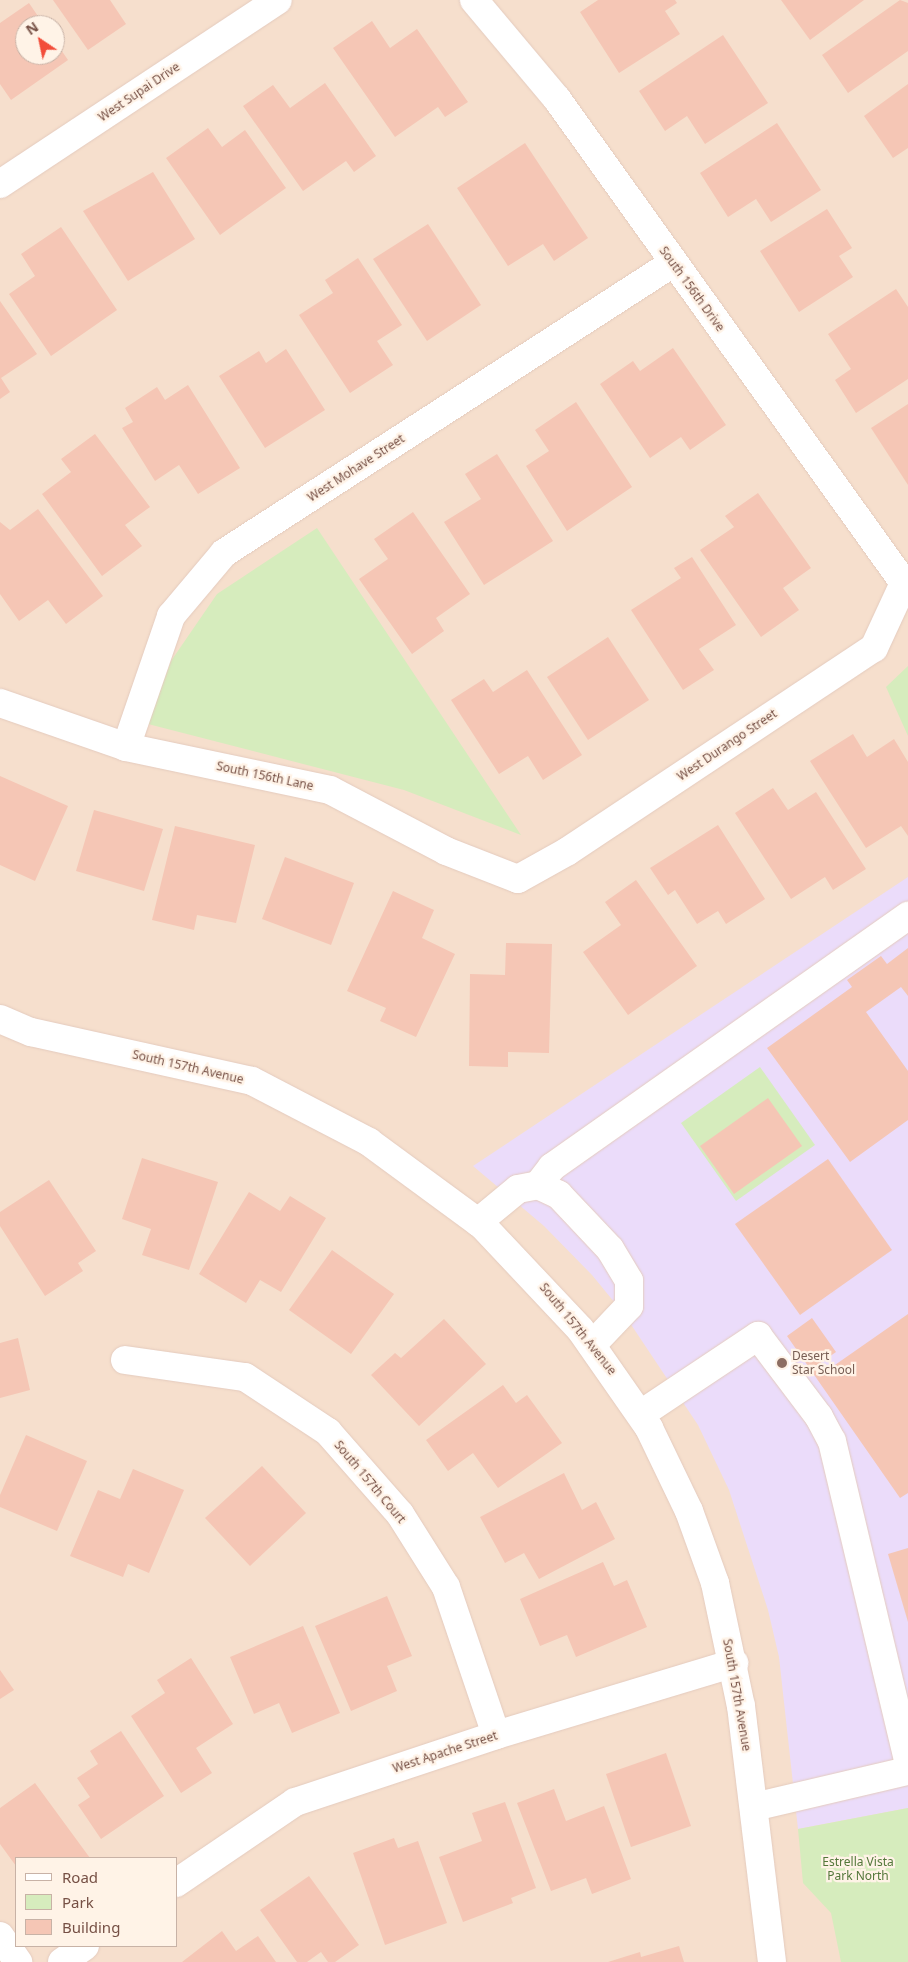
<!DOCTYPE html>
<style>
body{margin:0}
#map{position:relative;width:908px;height:1962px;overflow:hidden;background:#feeedf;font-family:"Noto Sans",sans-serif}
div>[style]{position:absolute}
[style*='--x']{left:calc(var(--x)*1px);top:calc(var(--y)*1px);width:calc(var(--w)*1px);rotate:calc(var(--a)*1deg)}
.residential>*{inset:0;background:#f6dfcd}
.education>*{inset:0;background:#ebdcfa}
.green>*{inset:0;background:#d6ecbd}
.building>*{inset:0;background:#f5c6b5}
.roads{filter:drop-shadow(0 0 1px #e4cbbe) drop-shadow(0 0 1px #e4cbbe)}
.minor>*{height:28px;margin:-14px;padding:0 14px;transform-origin:14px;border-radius:14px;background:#fff}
.dots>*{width:14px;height:14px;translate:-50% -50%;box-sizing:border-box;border:2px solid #fff3e7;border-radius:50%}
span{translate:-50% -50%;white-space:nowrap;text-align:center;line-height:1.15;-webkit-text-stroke:4.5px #fff3e7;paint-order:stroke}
.street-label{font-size:12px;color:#765045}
.education-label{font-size:12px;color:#785e54}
.left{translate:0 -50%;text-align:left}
.park-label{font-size:12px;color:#53773a}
.legend{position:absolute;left:15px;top:1857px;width:162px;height:90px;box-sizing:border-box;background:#fff3e7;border:1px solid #c8b2a6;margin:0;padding:6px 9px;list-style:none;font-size:15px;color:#765045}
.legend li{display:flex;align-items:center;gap:10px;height:25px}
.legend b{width:25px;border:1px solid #c8b2a6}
.north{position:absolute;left:15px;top:15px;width:50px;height:50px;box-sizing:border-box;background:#fff3e7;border:1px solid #c8b2a6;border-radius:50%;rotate:326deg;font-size:14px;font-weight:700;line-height:20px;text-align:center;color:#765045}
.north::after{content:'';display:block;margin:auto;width:18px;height:22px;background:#f24d3a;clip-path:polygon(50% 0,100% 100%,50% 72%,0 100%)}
</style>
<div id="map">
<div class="residential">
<i style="clip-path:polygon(evenodd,0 0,908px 0,908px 1962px,0 1962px,0 0,25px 25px,55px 25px,55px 55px,25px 55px,25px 25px,0 0,16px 1858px,176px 1858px,176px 1946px,16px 1946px,16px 1858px)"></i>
</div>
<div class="education">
<i style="clip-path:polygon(908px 877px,908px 1808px,798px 1829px,779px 1657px,768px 1610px,729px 1490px,698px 1425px,624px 1314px,592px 1275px,544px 1226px,473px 1166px)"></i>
</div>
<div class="green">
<i style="clip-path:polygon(317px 528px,521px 835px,404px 790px,148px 724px,171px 661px,217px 594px)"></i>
<i style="clip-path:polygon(908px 666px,908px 736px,886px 687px)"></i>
<i style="clip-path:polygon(760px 1067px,815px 1145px,736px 1201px,681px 1123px)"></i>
<i style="clip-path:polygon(908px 1808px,908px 1962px,841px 1962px,831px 1913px,803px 1883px,798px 1829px)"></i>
</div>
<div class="building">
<i style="clip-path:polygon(53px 0,110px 0,126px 24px,88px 50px)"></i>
<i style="clip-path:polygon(598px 0,675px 0,677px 3px,665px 11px,680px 34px,619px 73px,580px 12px)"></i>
<i style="clip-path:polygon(781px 0,864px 0,810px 40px)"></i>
<i style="clip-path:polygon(900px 0,908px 3px,908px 51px,848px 93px,822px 55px)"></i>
<i style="clip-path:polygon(29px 3px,44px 25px,25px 25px,25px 55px,55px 55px,55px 41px,68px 60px,11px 100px,0 84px,0 23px)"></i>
<i style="clip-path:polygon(372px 21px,390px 48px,417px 29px,468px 102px,445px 117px,438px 107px,395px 137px,333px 48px)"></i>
<i style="clip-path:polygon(723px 35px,768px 103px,705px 144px,687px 116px,665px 131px,639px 91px)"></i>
<i style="clip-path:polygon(325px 83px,376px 156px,354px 172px,346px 161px,303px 191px,243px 106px,273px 85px,290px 108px)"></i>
<i style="clip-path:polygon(908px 84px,908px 148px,893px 158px,864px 116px)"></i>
<i style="clip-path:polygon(777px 123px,821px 190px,771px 222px,756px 199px,728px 217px,700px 173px)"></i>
<i style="clip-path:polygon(208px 128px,222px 147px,245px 130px,286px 188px,220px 235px,166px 158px)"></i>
<i style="clip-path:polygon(525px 143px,588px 238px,554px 261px,543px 244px,508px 266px,457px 188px)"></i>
<i style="clip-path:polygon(153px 172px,195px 239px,128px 281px,83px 211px)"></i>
<i style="clip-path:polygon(827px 209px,852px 248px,839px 256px,853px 277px,799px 312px,760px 251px)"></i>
<i style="clip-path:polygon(428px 224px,481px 305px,427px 341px,373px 259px)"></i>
<i style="clip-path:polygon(61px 227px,117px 310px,51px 356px,9px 294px,35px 276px,21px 254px)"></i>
<i style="clip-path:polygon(358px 258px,402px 325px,377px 341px,393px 365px,350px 393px,299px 315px,333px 293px,325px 280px)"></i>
<i style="clip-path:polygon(896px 289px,908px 307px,908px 379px,856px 413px,835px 380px,851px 369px,828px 334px)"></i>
<i style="clip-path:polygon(0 301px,37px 354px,1px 378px,10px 392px,0 399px)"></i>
<i style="clip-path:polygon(673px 348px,726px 425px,690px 450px,681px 437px,650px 458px,600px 384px,633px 361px,640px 371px)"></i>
<i style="clip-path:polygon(286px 349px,325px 410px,265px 448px,219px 376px,259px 351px,266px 363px)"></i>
<i style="clip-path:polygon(188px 385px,240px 468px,198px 494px,179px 465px,155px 481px,122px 428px,133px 422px,125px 408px,157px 387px,165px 400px)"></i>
<i style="clip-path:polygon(576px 402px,632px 487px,567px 531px,526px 466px,549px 451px,535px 430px)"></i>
<i style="clip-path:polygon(908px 404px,908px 485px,871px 428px)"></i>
<i style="clip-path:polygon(95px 434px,150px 507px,125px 525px,142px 546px,102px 576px,42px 494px,71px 472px,61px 459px)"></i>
<i style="clip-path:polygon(497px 454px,553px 541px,484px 585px,444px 522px,481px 499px,465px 474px)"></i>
<i style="clip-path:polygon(758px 493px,811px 568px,783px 588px,799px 610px,761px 637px,700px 550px,734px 527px,725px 516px)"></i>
<i style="clip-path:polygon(38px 509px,103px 596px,66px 624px,48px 600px,19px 621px,0 594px,0 522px,10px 530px)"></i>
<i style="clip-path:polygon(413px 512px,470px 594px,436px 618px,444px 631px,412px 654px,359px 579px,388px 559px,374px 539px)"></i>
<i style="clip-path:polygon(692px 557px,736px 625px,699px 649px,714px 670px,683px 690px,631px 610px,681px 578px,674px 568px)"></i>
<i style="clip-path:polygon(608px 637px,649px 700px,588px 740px,547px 677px)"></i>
<i style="clip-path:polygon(527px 670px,582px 755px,543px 780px,528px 756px,499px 774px,451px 700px,484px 679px,493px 692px)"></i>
<i style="clip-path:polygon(853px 734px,867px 757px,894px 739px,908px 762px,908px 836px,901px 826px,866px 848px,810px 761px)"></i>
<i style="clip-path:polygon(0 776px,68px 806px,35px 881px,0 865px)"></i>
<i style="clip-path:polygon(773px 788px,788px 810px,816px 792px,866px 869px,833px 890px,825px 877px,791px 899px,735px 813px)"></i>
<i style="clip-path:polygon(94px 810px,163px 829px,144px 891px,76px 871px)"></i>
<i style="clip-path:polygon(718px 825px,765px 899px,726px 924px,718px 911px,697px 924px,675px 890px,668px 895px,650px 868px)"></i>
<i style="clip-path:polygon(175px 826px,255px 845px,236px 923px,197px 915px,194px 930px,152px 920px)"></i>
<i style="clip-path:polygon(285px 857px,354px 883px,331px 945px,262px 919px)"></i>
<i style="clip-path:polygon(636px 880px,697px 966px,628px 1015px,583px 952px,621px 925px,605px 902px)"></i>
<i style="clip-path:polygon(393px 891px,434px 910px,422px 938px,455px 954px,416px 1037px,380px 1021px,386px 1008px,347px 991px)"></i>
<i style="clip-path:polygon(506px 943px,552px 944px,549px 1053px,508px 1052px,508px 1067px,469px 1066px,470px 974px,505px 975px)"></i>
<i style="clip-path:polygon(908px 948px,908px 996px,901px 987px,866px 1012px,908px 1071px,908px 1120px,850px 1162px,767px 1048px,852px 987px,847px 980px,881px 956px,887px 964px)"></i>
<i style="clip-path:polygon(768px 1098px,802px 1146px,734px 1194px,700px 1146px)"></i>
<i style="clip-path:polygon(142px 1158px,218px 1182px,189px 1270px,142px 1255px,151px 1229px,122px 1219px)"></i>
<i style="clip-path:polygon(828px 1159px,892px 1250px,800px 1315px,735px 1224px)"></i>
<i style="clip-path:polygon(49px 1180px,96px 1251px,78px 1263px,83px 1271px,45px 1296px,0 1226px,0 1212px)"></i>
<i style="clip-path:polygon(249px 1192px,280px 1211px,290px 1196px,326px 1218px,281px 1292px,260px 1280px,246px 1303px,199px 1274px)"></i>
<i style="clip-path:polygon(332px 1250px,394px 1294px,351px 1354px,289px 1310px)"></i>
<i style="clip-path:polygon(908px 1314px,908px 1493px,900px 1498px,787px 1336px,812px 1318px,836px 1352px,816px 1366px,822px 1374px)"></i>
<i style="clip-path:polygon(444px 1319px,486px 1364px,419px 1426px,371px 1375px,395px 1353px,401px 1358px)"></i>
<i style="clip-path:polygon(18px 1338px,30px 1390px,0 1398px,0 1343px)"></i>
<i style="clip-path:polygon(503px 1385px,516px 1403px,527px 1395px,562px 1443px,498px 1488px,473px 1453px,448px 1471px,426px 1440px)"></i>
<i style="clip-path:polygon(26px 1435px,87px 1461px,57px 1531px,0 1507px,0 1495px)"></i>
<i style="clip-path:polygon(262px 1466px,306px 1513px,250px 1566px,205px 1518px)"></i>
<i style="clip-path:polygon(133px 1469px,184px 1490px,149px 1573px,128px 1564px,123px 1577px,70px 1556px,98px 1490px,120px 1499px)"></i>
<i style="clip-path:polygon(564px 1473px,582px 1510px,596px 1502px,615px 1539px,539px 1579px,524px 1553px,505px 1563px,480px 1517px)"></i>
<i style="clip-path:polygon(908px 1548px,908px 1622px,888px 1554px)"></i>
<i style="clip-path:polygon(603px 1562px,614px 1586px,627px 1580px,647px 1627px,576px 1657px,567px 1635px,540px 1646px,520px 1599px)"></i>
<i style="clip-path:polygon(387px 1596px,412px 1656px,387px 1666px,397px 1691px,351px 1711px,315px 1626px)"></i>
<i style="clip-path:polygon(303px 1626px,340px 1713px,292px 1733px,279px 1703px,254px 1714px,230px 1657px)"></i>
<i style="clip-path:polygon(191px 1658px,233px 1724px,196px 1748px,212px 1773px,181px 1793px,131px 1716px,165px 1693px,157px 1680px)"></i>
<i style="clip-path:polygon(0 1670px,14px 1690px,0 1699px)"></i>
<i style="clip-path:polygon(121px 1731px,164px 1796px,101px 1839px,78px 1805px,90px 1797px,77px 1778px,98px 1764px,90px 1751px)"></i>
<i style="clip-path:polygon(666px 1753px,691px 1826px,631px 1847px,606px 1774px)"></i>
<i style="clip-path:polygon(35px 1783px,90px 1858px,16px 1858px,16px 1866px,0 1844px,0 1808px)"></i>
<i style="clip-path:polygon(554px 1789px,566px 1821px,604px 1806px,631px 1879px,592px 1894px,586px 1878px,551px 1891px,517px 1803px)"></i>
<i style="clip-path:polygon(505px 1802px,536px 1888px,511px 1898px,513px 1903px,463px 1922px,439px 1857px,482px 1841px,472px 1813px)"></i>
<i style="clip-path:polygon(394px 1838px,398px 1848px,418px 1841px,447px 1923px,385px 1945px,353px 1853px)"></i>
<i style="clip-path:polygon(309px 1876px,359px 1945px,335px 1962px,328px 1962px,321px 1952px,307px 1962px,297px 1962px,260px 1910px)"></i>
<i style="clip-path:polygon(222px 1931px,236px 1951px,258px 1936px,276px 1962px,182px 1962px)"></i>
<i style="clip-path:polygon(679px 1946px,684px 1962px,608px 1962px,640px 1952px,641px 1957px)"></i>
</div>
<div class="roads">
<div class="minor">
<i style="--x:0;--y:184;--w:333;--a:-33.5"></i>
<i style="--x:0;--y:703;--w:133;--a:19.2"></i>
<i style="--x:126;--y:747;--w:208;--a:11.9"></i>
<i style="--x:330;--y:790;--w:131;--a:27.7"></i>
<i style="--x:446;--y:851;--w:77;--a:21.3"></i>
<i style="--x:518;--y:879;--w:57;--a:-29.2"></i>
<i style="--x:568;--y:851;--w:367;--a:-33.6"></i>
<i style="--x:874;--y:648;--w:72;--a:-65.2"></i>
<i style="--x:904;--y:583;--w:596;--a:-125.64"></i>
<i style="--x:557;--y:99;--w:129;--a:-130"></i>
<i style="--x:126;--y:747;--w:139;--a:-71"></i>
<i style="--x:171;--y:616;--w:82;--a:-49.9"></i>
<i style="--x:224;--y:553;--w:535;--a:-32.86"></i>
<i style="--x:0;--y:1019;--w:34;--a:23"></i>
<i style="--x:31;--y:1032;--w:226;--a:12.5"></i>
<i style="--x:252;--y:1081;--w:132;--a:27.5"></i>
<i style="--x:369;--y:1142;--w:140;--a:36.3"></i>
<i style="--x:482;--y:1225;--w:143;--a:46.7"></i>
<i style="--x:580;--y:1329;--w:121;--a:55.1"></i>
<i style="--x:649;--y:1428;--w:92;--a:64.3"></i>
<i style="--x:689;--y:1511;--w:77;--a:70.1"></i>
<i style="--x:715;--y:1583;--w:126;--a:78.1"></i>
<i style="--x:741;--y:1706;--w:258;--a:83.1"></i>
<i style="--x:538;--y:1185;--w:23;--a:-52"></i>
<i style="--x:552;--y:1167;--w:436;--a:-35.2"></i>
<i style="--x:478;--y:1222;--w:52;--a:-39.5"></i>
<i style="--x:518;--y:1189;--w:20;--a:-11"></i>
<i style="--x:538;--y:1185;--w:23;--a:25"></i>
<i style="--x:559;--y:1195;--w:74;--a:46.6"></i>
<i style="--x:610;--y:1249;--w:37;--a:59"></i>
<i style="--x:629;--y:1281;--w:25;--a:90"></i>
<i style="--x:629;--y:1306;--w:54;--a:133.5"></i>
<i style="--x:125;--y:1360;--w:121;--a:8.1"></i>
<i style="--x:245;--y:1377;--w:100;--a:33.5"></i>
<i style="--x:328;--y:1432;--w:109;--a:48.7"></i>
<i style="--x:400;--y:1514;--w:86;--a:57.8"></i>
<i style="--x:446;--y:1587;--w:156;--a:71.3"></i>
<i style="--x:641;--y:1414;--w:141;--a:-33.7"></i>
<i style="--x:758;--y:1336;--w:101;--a:53"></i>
<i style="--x:819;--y:1417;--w:27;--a:62"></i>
<i style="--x:832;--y:1441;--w:328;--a:76.6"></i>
<i style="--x:754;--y:1807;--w:158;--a:-13.2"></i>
<i style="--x:176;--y:1883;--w:144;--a:-34.2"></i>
<i style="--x:295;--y:1802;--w:212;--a:-18.4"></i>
<i style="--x:496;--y:1735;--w:249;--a:-16.8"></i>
<i style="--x:0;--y:1936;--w:32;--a:55"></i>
<i style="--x:62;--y:1962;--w:28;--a:-35"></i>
</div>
</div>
<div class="dots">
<i style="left:782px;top:1363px;background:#8d6e63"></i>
</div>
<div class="street-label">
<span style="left:139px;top:92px;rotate:-34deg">West Supai Drive</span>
<span style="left:692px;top:289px;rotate:54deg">South 156th Drive</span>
<span style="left:356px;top:468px;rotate:-33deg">West Mohave Street</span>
<span style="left:727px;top:745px;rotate:-34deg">West Durango Street</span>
<span style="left:265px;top:776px;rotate:12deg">South 156th Lane</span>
<span style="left:188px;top:1067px;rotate:13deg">South 157th Avenue</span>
<span style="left:578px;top:1329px;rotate:51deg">South 157th Avenue</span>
<span style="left:370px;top:1482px;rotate:50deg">South 157th Court</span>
<span style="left:737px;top:1695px;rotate:80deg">South 157th Avenue</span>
<span style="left:445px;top:1752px;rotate:-18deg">West Apache Street</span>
</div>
<div class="education-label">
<span class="left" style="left:792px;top:1363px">Desert<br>Star School</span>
</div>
<div class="park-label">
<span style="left:858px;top:1869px">Estrella Vista<br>Park North</span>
</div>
<ul class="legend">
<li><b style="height:6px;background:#fff"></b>Road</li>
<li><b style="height:14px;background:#d6ecbd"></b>Park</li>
<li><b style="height:14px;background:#f5c6b5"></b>Building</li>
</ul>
<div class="north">N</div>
</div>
